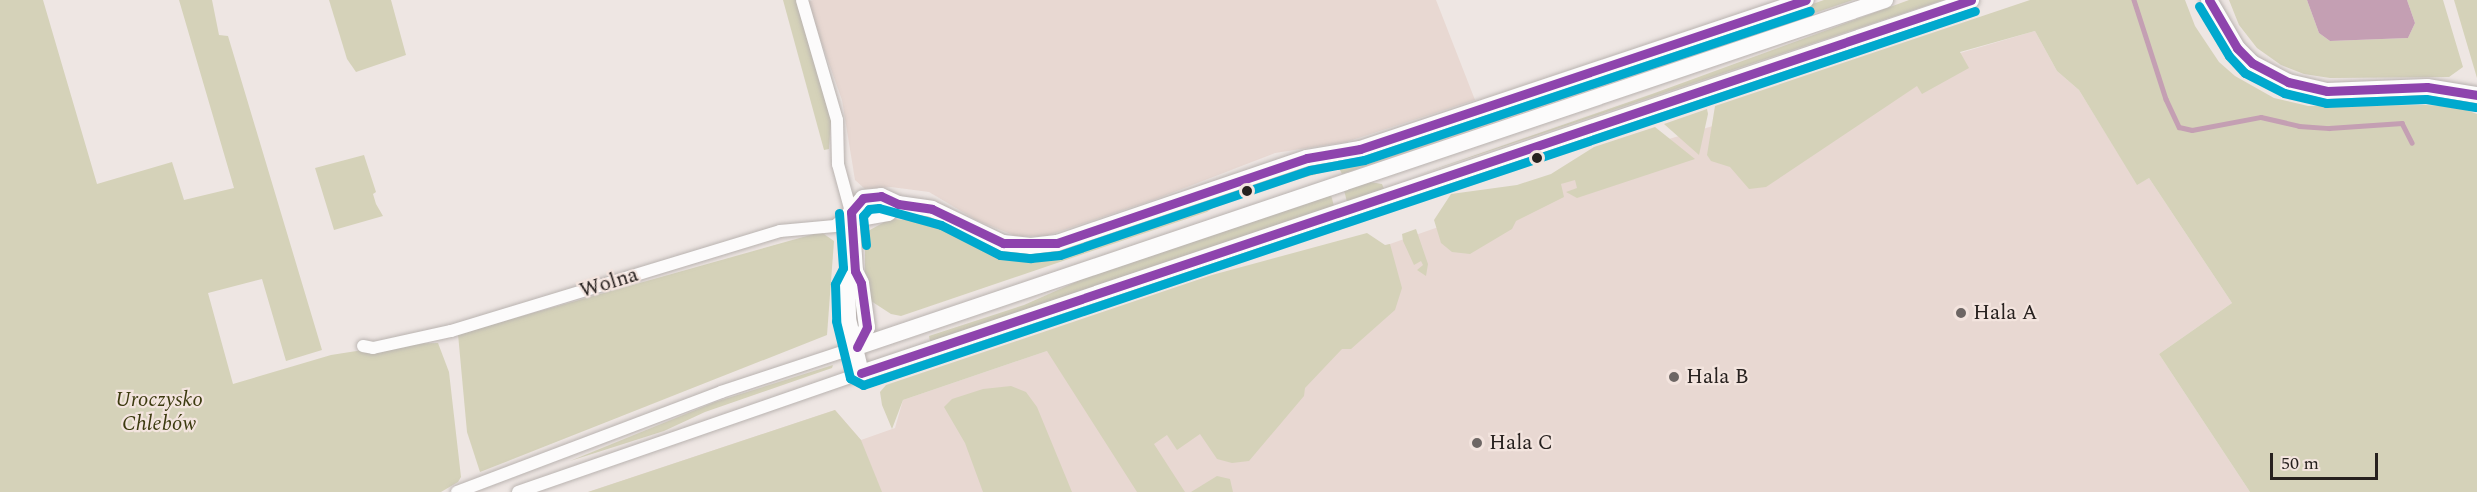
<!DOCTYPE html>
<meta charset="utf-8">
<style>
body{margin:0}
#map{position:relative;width:2477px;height:492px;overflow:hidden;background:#eee6e3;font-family:Spectral,serif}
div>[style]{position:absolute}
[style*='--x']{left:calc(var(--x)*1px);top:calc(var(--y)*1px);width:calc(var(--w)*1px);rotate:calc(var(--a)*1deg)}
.built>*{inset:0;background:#e8d8d2}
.green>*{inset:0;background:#d5d2b9}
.water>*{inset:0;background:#c49fb3}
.stream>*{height:4.5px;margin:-2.25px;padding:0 2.25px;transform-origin:2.25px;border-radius:2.25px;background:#c49fb3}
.roads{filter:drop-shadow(0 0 2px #b9b3b0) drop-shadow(0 0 2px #b9b3b0)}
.street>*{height:12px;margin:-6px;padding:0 6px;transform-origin:6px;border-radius:6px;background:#fcfbfb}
.secondary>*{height:16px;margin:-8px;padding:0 8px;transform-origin:8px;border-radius:8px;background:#fcfbfb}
.bus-1>*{height:9px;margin:-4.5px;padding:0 4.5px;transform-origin:4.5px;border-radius:4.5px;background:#8e44ad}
.bus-2>*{height:9px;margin:-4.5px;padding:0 4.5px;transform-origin:4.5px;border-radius:4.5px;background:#00a9ce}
.dots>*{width:16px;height:16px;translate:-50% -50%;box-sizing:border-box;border:3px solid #f3e4de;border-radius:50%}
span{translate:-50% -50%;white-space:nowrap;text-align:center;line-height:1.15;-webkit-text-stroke:4.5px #f3e4de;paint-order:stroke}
.street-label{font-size:21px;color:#27211f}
.poi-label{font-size:21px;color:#27211f}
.left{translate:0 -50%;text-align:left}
.park-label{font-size:21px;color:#3c3a0f;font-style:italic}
.scale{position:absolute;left:2270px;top:453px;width:108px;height:27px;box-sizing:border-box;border:3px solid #27211f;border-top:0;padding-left:8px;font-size:18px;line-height:21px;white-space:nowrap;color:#27211f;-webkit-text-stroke:4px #f3e4de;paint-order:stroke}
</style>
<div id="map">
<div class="built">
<i style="clip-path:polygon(813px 0,1436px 0,1475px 100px,1346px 142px,1275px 153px,1156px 199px,1046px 236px,1016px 236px,978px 221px,929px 192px,891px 187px,865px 189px,855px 180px,842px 100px,807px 2px)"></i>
<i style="clip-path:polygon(2035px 31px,2057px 71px,2079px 90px,2137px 184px,2149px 178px,2232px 303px,2159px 354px,2250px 492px,588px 492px,835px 410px,861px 440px,895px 428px,903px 400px,1047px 351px,1390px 244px,1561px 184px,1618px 154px)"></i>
</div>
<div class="green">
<i style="clip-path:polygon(0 0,43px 0,97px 184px,172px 162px,184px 200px,234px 188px,179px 0,212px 0,219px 35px,228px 36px,322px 350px,286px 361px,262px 279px,208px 293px,233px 384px,331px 355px,401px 344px,438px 343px,449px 372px,461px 477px,458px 482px,441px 492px,0 492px)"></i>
<i style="clip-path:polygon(329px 0,391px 0,406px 55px,356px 72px,347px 59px)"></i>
<i style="clip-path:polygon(783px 0,796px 0,831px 120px,829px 149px,824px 150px)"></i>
<i style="clip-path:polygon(1824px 0,1853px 0,1342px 174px,1339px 168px,1226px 199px,1207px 212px,901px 316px,891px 314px,871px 301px,865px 274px,865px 240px,868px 231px,890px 219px,934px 221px,997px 253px,1026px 258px,1059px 253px,1282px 175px,1343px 165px,1410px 144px)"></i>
<i style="clip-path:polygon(1909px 0,1943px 0,1415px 176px,1652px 94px)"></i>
<i style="clip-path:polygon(2030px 0,2185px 0,2195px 26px,2219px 62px,2235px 76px,2274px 98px,2308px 106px,2426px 105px,2458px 107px,2477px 114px,2477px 492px,2250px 492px,2159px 354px,2232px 303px,2149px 178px,2137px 185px,2079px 90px,2057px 71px,2035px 31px,1960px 52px,1969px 68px,1922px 94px,1917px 86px,1766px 187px,1749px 189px,1730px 167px,1711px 161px,1707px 155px,1715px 106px)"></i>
<i style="clip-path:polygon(2229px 0,2307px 0,2319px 33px,2330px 41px,2408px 38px,2415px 23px,2407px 0,2443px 0,2463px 67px,2449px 77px,2330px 78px,2304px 74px,2281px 65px,2257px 48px,2239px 25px)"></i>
<i style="clip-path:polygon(2454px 0,2477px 0,2477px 78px)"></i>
<i style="clip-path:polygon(1707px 109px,1708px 114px,1699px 155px,1664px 124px)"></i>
<i style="clip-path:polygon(1655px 127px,1695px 159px,1577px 198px,1566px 192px,1577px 188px,1575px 180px,1561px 184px,1564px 197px,1516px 221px,1512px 229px,1470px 254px,1452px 252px,1441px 243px,1434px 220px,1451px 194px,1517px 185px,1551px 174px,1594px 147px)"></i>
<i style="clip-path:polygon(364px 155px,376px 192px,373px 194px,376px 204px,383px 216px,334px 230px,315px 168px)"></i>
<i style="clip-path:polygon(1370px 182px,1382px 184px,1384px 189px,1347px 202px,1344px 190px)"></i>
<i style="clip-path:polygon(1331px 195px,1334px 206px,930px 342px,929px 336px,1024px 305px,1085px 278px)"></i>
<i style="clip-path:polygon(1416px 229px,1428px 264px,1426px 276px,1417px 270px,1423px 265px,1421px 261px,1414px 265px,1403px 241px,1402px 234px)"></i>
<i style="clip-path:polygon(821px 232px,834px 241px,827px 335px,480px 472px,467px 432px,458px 334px)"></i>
<i style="clip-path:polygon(1367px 233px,1385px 245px,1390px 244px,1402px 288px,1395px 310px,1351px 349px,1342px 349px,1305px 388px,1304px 396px,1249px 461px,1232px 463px,1217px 459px,1200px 434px,1177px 450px,1167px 435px,1154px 444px,1185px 492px,1137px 492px,1047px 351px,903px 400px,892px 429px,882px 405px,880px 392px,886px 385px,1212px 275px)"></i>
<i style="clip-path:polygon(833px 365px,832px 368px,705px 412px,664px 431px,570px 461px,715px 402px)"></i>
<i style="clip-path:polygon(1011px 386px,1026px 392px,1037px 407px,1072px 492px,983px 492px,965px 443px,944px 407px,952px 399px,983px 389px)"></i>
<i style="clip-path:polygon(835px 410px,861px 440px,882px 492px,588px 492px)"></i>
<i style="clip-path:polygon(1217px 476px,1230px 479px,1233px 492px,1191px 492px)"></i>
</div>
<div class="water">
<i style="clip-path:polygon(2307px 0,2407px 0,2415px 23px,2408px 38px,2330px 41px,2319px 33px)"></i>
</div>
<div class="stream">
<i style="--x:2134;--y:0;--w:104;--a:72.1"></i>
<i style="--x:2166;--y:99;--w:31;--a:65"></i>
<i style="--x:2179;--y:127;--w:13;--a:13"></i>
<i style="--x:2192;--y:130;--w:70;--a:-10.7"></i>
<i style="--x:2261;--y:117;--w:39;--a:13"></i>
<i style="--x:2299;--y:126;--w:30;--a:4"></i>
<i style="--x:2329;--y:128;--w:73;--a:-3.9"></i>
<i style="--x:2402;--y:123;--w:22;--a:63"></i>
</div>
<div class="roads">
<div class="street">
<i style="--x:363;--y:346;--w:10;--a:11"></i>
<i style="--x:373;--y:348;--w:80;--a:-12.3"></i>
<i style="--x:451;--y:331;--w:344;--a:-16.9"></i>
<i style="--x:780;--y:231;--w:55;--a:-5.2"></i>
<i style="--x:835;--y:226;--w:21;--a:-41"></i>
<i style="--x:851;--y:212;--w:50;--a:-105.2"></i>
<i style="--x:838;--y:164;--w:44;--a:-91.3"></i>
<i style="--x:837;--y:120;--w:125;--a:-106.3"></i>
<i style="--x:457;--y:492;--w:282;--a:-20.7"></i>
<i style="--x:721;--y:392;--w:143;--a:-18.3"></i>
<i style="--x:518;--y:492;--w:363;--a:-19.1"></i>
</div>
<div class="secondary">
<i style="--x:2209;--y:0;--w:56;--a:59.7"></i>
<i style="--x:2237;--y:48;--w:21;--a:45"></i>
<i style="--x:2252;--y:63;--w:41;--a:27.8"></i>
<i style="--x:2288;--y:82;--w:40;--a:13"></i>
<i style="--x:2327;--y:91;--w:100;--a:-2.3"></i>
<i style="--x:2427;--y:87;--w:51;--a:9.1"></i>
<i style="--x:851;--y:212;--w:15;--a:20"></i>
<i style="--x:865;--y:217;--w:23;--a:-10"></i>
<i style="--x:888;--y:213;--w:13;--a:-42"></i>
<i style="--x:855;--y:271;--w:17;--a:118"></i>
<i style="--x:847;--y:286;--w:33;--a:88"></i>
<i style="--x:848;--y:319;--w:56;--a:76.5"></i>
<i style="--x:861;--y:373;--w:1171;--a:-18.57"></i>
<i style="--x:857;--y:347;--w:22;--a:-63"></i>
<i style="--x:867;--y:327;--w:44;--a:-97.8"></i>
<i style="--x:861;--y:283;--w:13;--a:-117"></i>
<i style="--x:855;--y:271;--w:59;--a:-93.9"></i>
<i style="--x:851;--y:212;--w:18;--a:-49"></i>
<i style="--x:863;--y:198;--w:18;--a:-6"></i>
<i style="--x:881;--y:196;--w:19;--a:25"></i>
<i style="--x:898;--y:204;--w:34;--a:8"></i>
<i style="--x:932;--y:209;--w:79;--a:25.6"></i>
<i style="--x:1003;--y:243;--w:28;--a:6"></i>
<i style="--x:1031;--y:246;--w:26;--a:-7"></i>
<i style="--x:1057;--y:243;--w:264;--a:-18.8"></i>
<i style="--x:1307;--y:158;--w:54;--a:-9.6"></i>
<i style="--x:1360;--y:149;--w:470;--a:-18.5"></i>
<i style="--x:857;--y:347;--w:1085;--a:-18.65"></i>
</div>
</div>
<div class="bus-1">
<i style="--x:2209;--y:0;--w:56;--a:59.7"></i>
<i style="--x:2237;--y:48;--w:21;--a:45"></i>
<i style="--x:2252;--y:63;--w:41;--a:27.8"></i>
<i style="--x:2288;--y:82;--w:40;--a:13"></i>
<i style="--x:2327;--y:91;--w:100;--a:-2.3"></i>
<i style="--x:2427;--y:87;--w:51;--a:9.1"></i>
<i style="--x:857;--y:347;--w:22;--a:-63"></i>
<i style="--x:867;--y:327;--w:44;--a:-97.8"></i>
<i style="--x:861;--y:283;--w:13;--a:-117"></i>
<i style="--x:855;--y:271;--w:59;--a:-93.9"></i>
<i style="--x:851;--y:212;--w:18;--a:-49"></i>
<i style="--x:863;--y:198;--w:18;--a:-6"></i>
<i style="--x:881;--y:196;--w:19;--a:25"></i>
<i style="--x:898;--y:204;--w:34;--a:8"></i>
<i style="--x:932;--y:209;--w:79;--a:25.6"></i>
<i style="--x:1003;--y:243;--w:54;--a:0"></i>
<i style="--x:1057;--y:243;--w:264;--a:-18.8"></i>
<i style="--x:1307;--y:158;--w:54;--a:-9.6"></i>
<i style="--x:1360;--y:149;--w:470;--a:-18.5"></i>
<i style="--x:861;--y:373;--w:1171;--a:-18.57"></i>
</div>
<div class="bus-2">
<i style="--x:2199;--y:6;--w:58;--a:59"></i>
<i style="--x:2229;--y:56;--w:23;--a:47"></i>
<i style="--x:2245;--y:73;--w:44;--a:27.1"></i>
<i style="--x:2284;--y:93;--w:43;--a:13.4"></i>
<i style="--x:2326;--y:103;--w:100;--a:-2.3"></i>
<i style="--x:2426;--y:99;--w:50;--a:9.3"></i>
<i style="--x:839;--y:213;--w:55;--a:85.8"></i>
<i style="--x:843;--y:268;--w:18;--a:117"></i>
<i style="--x:835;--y:284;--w:37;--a:88"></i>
<i style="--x:836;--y:321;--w:59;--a:76.2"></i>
<i style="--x:850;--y:378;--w:15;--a:28"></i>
<i style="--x:863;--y:385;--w:1173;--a:-18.59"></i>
<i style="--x:866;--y:245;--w:29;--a:-96"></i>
<i style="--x:863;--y:216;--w:9;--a:-49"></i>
<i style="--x:869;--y:209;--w:10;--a:-6"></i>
<i style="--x:879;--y:208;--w:64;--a:15.3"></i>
<i style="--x:941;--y:225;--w:66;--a:27"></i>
<i style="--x:1000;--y:255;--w:31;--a:6"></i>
<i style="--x:1031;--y:258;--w:29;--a:-6"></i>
<i style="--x:1060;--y:255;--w:264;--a:-18.8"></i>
<i style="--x:1310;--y:170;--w:55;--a:-10.5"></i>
<i style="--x:1364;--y:160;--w:470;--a:-18.5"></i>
</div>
<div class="dots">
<i style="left:1537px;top:158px;background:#27211f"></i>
<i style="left:1247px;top:191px;background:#27211f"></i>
<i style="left:1961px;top:313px;background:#6d6664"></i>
<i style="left:1674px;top:377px;background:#6d6664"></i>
<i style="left:1477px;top:443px;background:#6d6664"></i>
</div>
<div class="street-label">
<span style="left:609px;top:283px;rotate:-17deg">Wolna</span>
</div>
<div class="poi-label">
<span class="left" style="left:1973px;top:313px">Hala A</span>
<span class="left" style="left:1686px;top:377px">Hala B</span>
<span class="left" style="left:1489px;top:443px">Hala C</span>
</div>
<div class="park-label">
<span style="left:159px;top:412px">Uroczysko<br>Chlebów</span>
</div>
<div class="scale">50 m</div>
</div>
